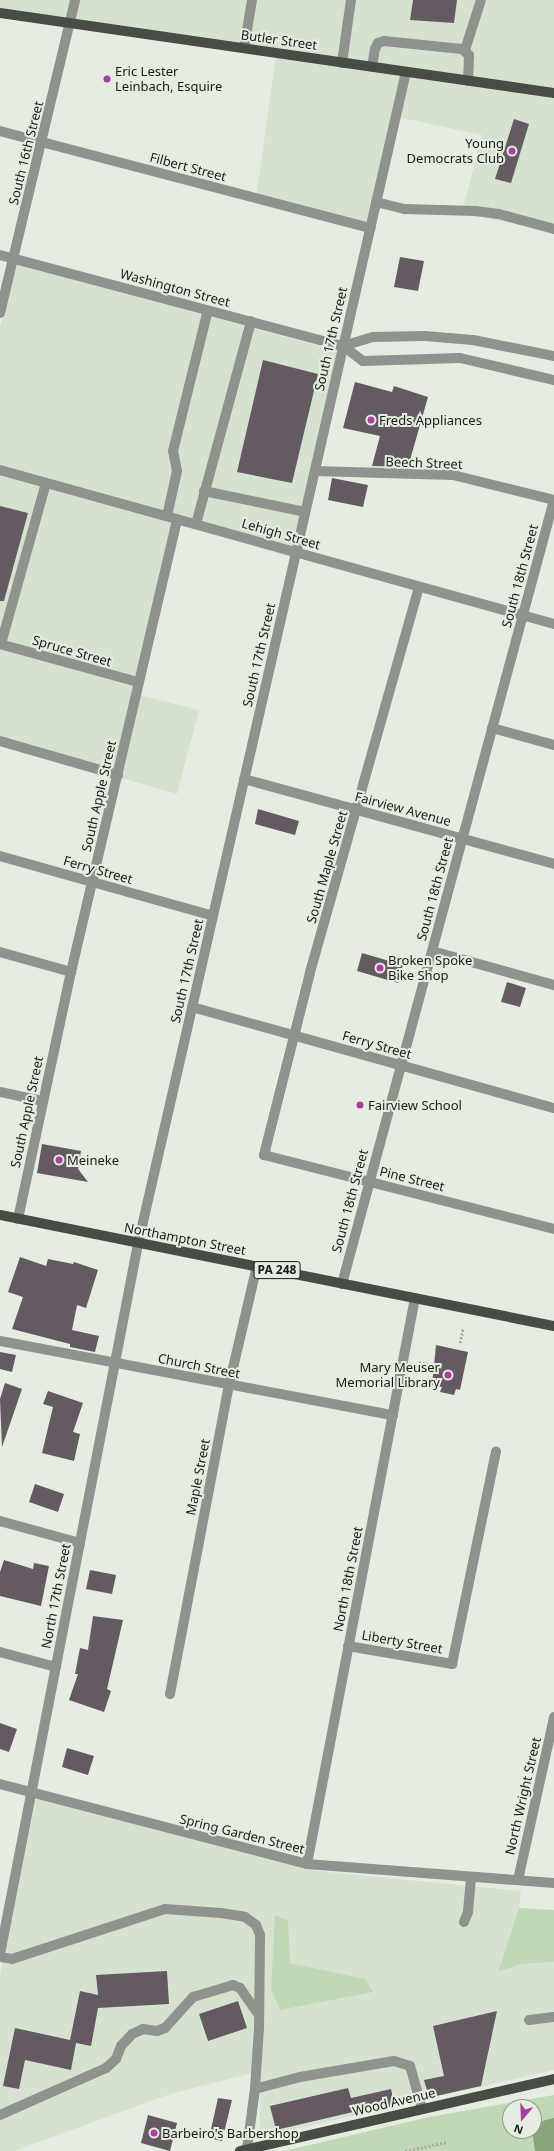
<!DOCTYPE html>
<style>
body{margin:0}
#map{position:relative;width:554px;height:2151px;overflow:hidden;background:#e5ede1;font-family:"Noto Sans",sans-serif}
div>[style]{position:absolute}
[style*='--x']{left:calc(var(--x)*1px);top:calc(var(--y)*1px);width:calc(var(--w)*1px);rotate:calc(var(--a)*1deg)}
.built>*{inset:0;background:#d5e2d0}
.green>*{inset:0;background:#c1d8b6}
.water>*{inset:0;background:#88a57b}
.building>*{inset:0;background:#645a62}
.path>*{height:2.5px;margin-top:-1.25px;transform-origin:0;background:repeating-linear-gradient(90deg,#a7ada4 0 2px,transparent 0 4px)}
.minor>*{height:10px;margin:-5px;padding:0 5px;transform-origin:5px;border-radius:5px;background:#8f938e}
.major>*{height:10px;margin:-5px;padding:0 5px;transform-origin:5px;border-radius:5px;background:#474d44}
.dots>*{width:11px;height:11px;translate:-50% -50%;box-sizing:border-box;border:2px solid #e5ede1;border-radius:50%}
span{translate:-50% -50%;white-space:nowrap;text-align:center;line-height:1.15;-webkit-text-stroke:4px #e5ede1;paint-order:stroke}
.shield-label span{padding:1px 3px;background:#e5ede1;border:1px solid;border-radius:3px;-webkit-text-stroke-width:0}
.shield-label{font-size:12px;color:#181b17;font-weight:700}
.street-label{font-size:13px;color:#181b17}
.poi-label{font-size:13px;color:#181b17}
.left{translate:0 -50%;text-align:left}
.right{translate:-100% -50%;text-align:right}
.north{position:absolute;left:502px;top:2099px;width:40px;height:40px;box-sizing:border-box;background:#e5ede1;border:1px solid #939990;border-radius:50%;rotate:199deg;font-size:11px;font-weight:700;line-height:16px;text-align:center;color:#181b17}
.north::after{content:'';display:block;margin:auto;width:14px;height:18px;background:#a940a1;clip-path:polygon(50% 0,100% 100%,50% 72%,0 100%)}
</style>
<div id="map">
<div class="built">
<i style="clip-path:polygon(0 0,554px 0,554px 232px,462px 213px,482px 135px,398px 117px,368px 231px,256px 199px,276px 56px,76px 26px,0 8px)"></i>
<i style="clip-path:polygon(16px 264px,341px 352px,296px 559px,176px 523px,140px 695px,199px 710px,177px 794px,0 743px,0 327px)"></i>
<i style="clip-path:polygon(37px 1794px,317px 1871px,521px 1891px,519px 1908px,498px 1972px,521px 1964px,554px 1962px,554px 2070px,260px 2137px,260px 2071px,170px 2094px,14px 2151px,0 2151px,0 1976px)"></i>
</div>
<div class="green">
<i style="clip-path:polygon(519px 1908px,554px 1910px,554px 1962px,521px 1964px,498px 1972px)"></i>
<i style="clip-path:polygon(275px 1915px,288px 1921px,290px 1963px,365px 1979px,373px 1992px,280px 2010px,271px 1989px)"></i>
<i style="clip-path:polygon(evenodd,554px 2095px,554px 2151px,284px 2151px,429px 2117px,554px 2095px,510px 2107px,534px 2107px,534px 2131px,510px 2131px,510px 2107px)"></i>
</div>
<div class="water">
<i style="clip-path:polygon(554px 2118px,554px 2151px,535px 2151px,532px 2131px,534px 2123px)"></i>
</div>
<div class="building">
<i style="clip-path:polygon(413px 0,457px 0,454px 23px,410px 20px)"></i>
<i style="clip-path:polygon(514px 119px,529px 124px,511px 183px,495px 179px)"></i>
<i style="clip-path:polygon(400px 257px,424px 261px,418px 291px,394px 287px)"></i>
<i style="clip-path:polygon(263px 360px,318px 374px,292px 483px,237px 472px)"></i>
<i style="clip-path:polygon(355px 382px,392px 392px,394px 386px,428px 397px,408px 467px,372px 466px,380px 436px,343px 428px)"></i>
<i style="clip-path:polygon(332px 478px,368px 485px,363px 507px,328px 500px)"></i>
<i style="clip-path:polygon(0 506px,28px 513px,4px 601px,0 601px)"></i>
<i style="clip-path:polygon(258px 809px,299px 821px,295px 835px,255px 824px)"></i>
<i style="clip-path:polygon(362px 953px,403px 965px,398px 983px,357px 971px)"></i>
<i style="clip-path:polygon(507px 982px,526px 988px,520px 1007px,501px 1002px)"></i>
<i style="clip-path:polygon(42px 1144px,81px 1151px,78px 1169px,88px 1182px,37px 1173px)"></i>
<i style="clip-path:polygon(20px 1257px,46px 1266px,48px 1259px,73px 1264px,74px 1262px,98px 1270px,86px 1308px,77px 1305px,72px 1330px,99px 1336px,95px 1352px,70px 1347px,70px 1344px,12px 1329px,23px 1297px,8px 1292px)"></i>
<i style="clip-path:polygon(436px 1345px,468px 1352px,460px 1390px,456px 1389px,454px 1395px,440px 1392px,442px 1387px,432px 1385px)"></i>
<i style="clip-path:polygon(0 1352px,16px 1355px,12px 1372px,0 1369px)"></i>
<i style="clip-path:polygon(5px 1383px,22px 1389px,2px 1447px,0 1399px)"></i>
<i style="clip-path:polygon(48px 1391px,83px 1403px,73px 1432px,80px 1434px,74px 1461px,42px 1453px,53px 1407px,43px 1404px)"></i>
<i style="clip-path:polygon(35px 1484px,64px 1494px,58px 1512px,29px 1502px)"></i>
<i style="clip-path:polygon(4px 1560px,33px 1569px,34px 1563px,49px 1566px,41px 1606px,0 1596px,0 1572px)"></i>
<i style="clip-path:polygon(90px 1570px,116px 1575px,112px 1594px,86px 1589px)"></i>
<i style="clip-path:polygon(93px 1616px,123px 1620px,107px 1689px,111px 1691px,104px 1712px,69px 1700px,78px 1674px,75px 1674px,80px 1648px,88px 1650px)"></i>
<i style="clip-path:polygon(0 1723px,17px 1729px,9px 1752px,0 1749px)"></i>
<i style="clip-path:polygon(67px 1748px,94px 1756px,88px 1775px,62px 1767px)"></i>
<i style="clip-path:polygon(167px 1971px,169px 2004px,98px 2008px,91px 2046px,76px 2043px,71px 2070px,25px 2060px,19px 2089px,3px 2086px,15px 2028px,70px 2040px,80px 1991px,98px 1995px,96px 1975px)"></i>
<i style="clip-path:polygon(238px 2001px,247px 2028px,208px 2041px,199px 2014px)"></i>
<i style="clip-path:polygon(497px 2011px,481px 2086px,436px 2096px,436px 2092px,428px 2094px,424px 2080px,444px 2076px,433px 2026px)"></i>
<i style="clip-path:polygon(348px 2088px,351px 2098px,391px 2089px,395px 2106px,353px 2115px,353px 2112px,276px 2130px,270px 2106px)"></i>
<i style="clip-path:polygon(218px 2098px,232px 2100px,222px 2141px,209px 2138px)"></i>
<i style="clip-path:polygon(148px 2115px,177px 2123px,170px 2151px,141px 2143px)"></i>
</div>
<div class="path">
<i style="--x:460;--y:1343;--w:16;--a:-79"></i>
<i style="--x:419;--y:1362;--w:12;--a:14"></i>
<i style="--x:405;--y:2151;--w:43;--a:-12.1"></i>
</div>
<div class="minor">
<i style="--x:244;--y:48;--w:49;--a:-80.5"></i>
<i style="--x:465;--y:50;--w:52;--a:-72.3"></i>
<i style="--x:342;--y:63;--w:64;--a:-81.9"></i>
<i style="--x:372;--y:67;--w:18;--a:-81"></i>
<i style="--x:375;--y:49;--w:7;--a:-63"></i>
<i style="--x:378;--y:43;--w:6;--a:-18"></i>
<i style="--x:384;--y:41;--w:78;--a:5.9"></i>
<i style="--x:462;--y:49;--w:9;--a:41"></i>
<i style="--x:469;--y:55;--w:26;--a:92"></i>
<i style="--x:0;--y:131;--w:383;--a:14.7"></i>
<i style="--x:376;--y:202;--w:30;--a:14"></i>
<i style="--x:405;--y:209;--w:70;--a:1.6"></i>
<i style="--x:475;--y:211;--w:24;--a:7"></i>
<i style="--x:499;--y:214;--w:57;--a:15.3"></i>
<i style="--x:0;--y:255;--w:355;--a:14.9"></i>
<i style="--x:343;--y:346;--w:25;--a:37"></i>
<i style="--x:363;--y:361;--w:97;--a:-1.8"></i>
<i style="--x:460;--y:358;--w:97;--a:13.2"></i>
<i style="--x:0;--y:313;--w:322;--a:-76.5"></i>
<i style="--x:343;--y:346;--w:31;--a:-17"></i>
<i style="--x:373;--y:337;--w:52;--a:-1.1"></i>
<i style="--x:425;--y:336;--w:48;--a:4.8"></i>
<i style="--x:473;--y:340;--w:83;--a:11.2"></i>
<i style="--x:0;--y:470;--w:575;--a:15.53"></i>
<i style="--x:315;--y:471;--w:138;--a:1.7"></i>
<i style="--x:453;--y:475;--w:104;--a:13.9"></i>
<i style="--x:204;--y:491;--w:103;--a:11.7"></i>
<i style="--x:167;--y:516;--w:46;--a:-77.5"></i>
<i style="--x:177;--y:471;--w:20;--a:-101"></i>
<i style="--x:173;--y:451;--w:145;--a:-76.1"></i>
<i style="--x:196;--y:524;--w:210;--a:-74.8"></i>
<i style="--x:419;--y:587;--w:401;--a:105.8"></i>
<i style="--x:310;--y:973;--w:188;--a:104.2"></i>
<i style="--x:264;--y:1155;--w:299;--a:14.3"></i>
<i style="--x:0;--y:644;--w:143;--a:15.4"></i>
<i style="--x:1;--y:644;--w:167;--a:-74.4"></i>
<i style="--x:492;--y:728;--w:64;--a:15.3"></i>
<i style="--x:0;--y:741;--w:123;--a:16.1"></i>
<i style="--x:244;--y:779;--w:321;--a:15.3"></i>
<i style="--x:0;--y:856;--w:221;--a:15.7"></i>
<i style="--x:432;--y:951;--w:127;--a:15.6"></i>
<i style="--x:0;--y:952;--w:74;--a:15.7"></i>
<i style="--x:192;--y:1007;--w:376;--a:15.6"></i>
<i style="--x:0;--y:1092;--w:43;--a:12.1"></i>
<i style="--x:18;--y:1219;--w:253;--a:-77.9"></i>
<i style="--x:71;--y:972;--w:465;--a:-76.8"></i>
<i style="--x:342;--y:1284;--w:812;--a:-74.87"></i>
<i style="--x:0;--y:1341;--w:400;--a:10.7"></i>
<i style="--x:0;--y:1521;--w:83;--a:15.4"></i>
<i style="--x:348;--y:1646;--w:106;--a:9.8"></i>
<i style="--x:452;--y:1664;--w:217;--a:-78.3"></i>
<i style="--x:0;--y:1652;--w:58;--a:15"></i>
<i style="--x:170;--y:1694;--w:315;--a:-79.2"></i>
<i style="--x:229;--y:1385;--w:122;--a:-76.8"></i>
<i style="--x:0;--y:1784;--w:317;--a:14.6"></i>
<i style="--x:307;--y:1864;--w:248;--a:4.4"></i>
<i style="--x:307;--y:1864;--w:576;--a:-79.2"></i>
<i style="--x:518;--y:1880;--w:167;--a:-77.5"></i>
<i style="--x:464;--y:1922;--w:11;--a:-68"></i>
<i style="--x:468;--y:1912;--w:35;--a:-85"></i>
<i style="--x:0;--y:1954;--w:723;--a:-79"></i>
<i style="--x:138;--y:1244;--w:1202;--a:-77.12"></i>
<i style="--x:0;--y:1957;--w:12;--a:9"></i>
<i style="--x:12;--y:1959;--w:161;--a:-18.1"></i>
<i style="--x:165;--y:1909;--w:56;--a:4.1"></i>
<i style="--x:221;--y:1913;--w:24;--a:9"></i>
<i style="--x:245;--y:1917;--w:14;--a:36"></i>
<i style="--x:256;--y:1925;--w:11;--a:68"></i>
<i style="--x:260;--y:1935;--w:93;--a:90.6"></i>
<i style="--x:259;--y:2028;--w:61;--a:93.8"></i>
<i style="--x:255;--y:2089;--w:61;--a:97.6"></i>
<i style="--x:529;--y:2020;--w:25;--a:-7"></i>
<i style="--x:255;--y:2089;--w:47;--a:-14.9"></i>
<i style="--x:300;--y:2077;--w:95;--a:-9.7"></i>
<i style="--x:394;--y:2061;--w:17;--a:17"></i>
<i style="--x:410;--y:2066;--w:44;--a:74.1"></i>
<i style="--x:0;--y:2115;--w:116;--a:-23.9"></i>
<i style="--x:106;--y:2068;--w:13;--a:-42"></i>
<i style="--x:116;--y:2059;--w:14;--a:-69"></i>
<i style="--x:121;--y:2046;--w:16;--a:-47"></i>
<i style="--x:132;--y:2034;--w:12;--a:-24"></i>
<i style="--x:143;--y:2029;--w:14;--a:8"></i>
<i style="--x:157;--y:2031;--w:9;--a:-21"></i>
<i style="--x:165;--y:2028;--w:42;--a:-47.9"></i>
<i style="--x:193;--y:1997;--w:42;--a:-16.7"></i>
<i style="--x:233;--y:1985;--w:8;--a:23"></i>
<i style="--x:240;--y:1988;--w:33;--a:55"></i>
</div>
<div class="major">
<i style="--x:0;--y:13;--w:560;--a:8.22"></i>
<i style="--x:0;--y:1215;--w:565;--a:11.33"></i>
<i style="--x:240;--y:2151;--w:322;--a:-12.9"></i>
</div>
<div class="dots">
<i style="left:107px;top:79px;background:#a940a1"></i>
<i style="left:512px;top:151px;background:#a940a1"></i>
<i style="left:371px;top:420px;background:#a940a1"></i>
<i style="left:380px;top:968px;background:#a940a1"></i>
<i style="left:360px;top:1105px;background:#a940a1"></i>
<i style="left:59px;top:1160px;background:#a940a1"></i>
<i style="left:448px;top:1375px;background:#a940a1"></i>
<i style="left:154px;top:2133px;background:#a940a1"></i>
</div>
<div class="shield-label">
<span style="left:277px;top:1270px">PA 248</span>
</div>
<div class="street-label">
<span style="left:279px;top:40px;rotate:8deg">Butler Street</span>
<span style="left:26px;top:153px;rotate:-76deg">South 16th Street</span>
<span style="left:188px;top:167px;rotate:15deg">Filbert Street</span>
<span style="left:175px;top:288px;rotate:15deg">Washington Street</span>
<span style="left:331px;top:339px;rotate:-77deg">South 17th Street</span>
<span style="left:424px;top:463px;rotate:2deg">Beech Street</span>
<span style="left:281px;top:534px;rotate:16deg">Lehigh Street</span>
<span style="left:520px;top:576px;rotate:-75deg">South 18th Street</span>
<span style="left:72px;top:651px;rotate:16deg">Spruce Street</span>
<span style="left:259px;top:655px;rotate:-77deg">South 17th Street</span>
<span style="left:99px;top:796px;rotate:-77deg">South Apple Street</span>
<span style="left:403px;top:809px;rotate:15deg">Fairview Avenue</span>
<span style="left:327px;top:867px;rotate:-74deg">South Maple Street</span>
<span style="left:98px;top:870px;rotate:16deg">Ferry Street</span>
<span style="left:435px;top:889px;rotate:-75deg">South 18th Street</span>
<span style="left:187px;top:971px;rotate:-77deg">South 17th Street</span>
<span style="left:377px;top:1045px;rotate:16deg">Ferry Street</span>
<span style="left:27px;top:1112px;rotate:-78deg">South Apple Street</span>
<span style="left:412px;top:1179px;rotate:14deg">Pine Street</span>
<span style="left:350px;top:1201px;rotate:-75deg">South 18th Street</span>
<span style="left:185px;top:1239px;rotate:11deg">Northampton Street</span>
<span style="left:199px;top:1366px;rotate:11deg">Church Street</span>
<span style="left:198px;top:1477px;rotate:-79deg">Maple Street</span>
<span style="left:348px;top:1579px;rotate:-79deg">North 18th Street</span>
<span style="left:56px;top:1596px;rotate:-79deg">North 17th Street</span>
<span style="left:402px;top:1642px;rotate:10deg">Liberty Street</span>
<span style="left:523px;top:1796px;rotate:-77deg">North Wright Street</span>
<span style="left:242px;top:1834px;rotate:14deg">Spring Garden Street</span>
<span style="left:394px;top:2102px;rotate:-13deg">Wood Avenue</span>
</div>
<div class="poi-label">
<span class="left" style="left:115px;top:79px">Eric Lester<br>Leinbach, Esquire</span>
<span class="right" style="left:504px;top:151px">Young<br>Democrats Club</span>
<span class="left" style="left:379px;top:420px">Freds Appliances</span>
<span class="left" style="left:388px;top:968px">Broken Spoke<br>Bike Shop</span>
<span class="left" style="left:368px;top:1105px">Fairview School</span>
<span class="left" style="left:67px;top:1160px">Meineke</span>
<span class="right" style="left:440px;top:1375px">Mary Meuser<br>Memorial Library</span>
<span class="left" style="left:162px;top:2133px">Barbeiro's Barbershop</span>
</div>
<div class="north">N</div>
</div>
